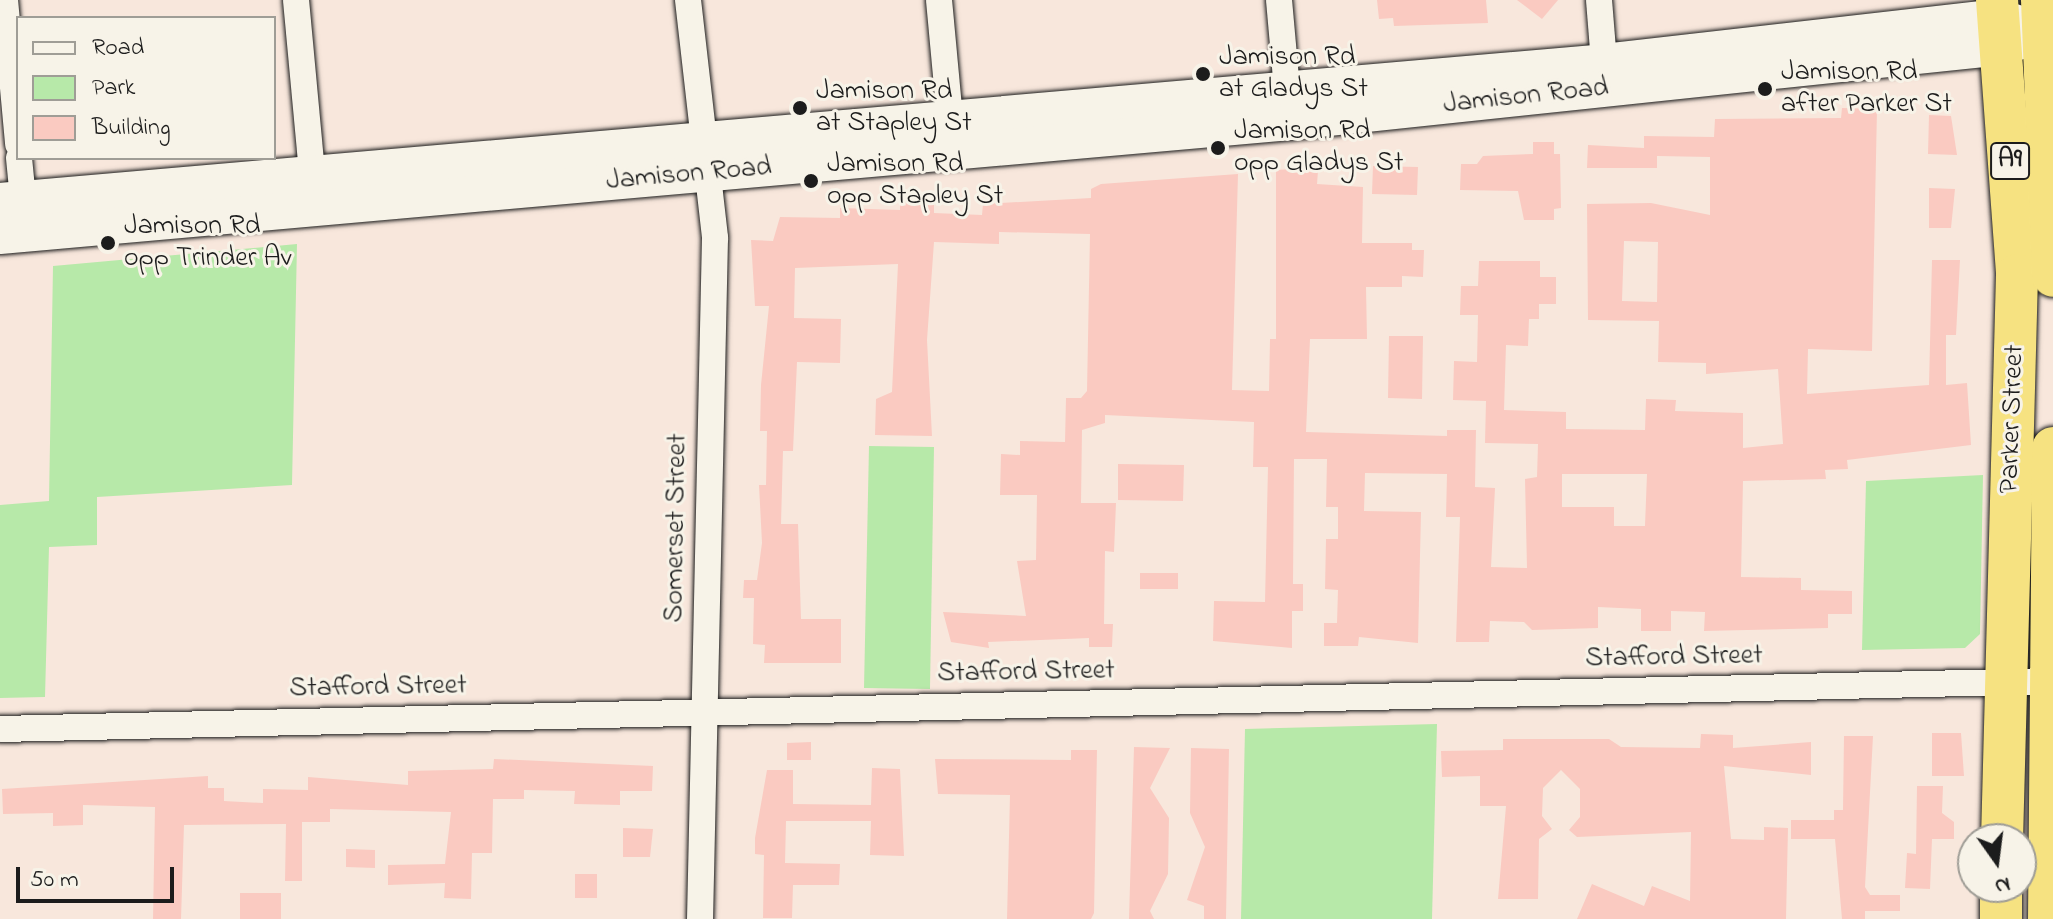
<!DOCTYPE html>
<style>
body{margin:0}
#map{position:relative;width:2053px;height:919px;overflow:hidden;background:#f8e7dc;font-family:"Indie Flower",sans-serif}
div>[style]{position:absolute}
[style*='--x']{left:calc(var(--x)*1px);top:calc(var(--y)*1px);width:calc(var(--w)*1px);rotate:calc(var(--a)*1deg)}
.green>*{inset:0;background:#b7e9a9}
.building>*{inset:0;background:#facac1}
.roads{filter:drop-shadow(0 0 2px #1c1c1c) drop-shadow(0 0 2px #1c1c1c)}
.minor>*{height:26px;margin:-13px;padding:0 13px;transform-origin:13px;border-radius:13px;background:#f7f3e8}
.secondary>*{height:36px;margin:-18px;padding:0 18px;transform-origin:18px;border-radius:18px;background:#f7f3e8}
.trunk>*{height:42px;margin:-21px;padding:0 21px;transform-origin:21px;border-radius:21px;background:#f6e281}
.dots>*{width:22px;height:22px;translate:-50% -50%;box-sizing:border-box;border:4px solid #f7f3e8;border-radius:50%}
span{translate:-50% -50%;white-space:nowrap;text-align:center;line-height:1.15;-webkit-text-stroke:6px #f7f3e8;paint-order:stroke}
.shield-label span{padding:2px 6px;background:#f7f3e8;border:2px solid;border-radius:6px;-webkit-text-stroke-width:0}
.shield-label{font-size:26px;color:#1c1c1c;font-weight:700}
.poi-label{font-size:28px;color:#1c1c1c}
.left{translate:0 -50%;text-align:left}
.street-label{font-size:28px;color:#1c1c1c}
.legend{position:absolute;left:16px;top:16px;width:260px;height:144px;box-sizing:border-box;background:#f7f3e8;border:2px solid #9f9d96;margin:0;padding:10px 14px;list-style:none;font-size:24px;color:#1c1c1c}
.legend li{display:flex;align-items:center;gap:16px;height:40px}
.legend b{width:40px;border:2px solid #9f9d96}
.north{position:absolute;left:1957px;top:823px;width:80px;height:80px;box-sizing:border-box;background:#f7f3e8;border:2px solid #9f9d96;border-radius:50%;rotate:166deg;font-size:22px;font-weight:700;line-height:32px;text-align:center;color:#1c1c1c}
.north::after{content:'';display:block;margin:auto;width:28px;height:36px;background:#1c1c1c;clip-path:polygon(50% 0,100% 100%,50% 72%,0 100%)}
.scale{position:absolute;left:16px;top:867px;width:158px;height:36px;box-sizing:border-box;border:4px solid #1c1c1c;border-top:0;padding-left:10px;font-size:24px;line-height:28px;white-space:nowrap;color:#1c1c1c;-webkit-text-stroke:6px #f7f3e8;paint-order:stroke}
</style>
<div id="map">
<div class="green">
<i style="clip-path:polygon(297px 244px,292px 485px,97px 497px,97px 545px,49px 547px,45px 697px,0 698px,0 505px,49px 501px,53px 266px)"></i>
<i style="clip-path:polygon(869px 446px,934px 447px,930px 689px,864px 688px)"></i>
<i style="clip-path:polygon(1983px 475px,1980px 634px,1965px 648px,1862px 650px,1866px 481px)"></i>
<i style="clip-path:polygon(1437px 724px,1432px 919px,1241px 919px,1245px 729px)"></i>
</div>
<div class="building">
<i style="clip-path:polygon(1377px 0,1486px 0,1488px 23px,1394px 26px,1393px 18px,1379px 19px)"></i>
<i style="clip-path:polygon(1517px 0,1558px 0,1542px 19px)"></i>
<i style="clip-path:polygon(evenodd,1842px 108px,1877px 109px,1872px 351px,1808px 349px,1807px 394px,1929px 385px,1932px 260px,1960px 260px,1956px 335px,1946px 335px,1946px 385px,1967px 383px,1971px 445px,1847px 460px,1848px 469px,1825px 470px,1826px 479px,1743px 481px,1741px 577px,1801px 578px,1801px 590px,1852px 591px,1852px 614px,1828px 614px,1828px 628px,1704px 631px,1705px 612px,1671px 611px,1671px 631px,1641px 631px,1641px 609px,1598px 607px,1598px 628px,1532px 630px,1524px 622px,1490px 621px,1489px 642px,1456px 642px,1460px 517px,1446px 517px,1447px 474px,1365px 473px,1364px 511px,1421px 512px,1418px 643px,1359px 637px,1358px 646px,1324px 646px,1324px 623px,1337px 623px,1338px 590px,1325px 589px,1326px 539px,1338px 539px,1338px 507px,1326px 507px,1327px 459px,1294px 459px,1293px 584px,1303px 584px,1303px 611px,1292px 611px,1292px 648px,1213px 641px,1214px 601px,1265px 602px,1268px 467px,1253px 467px,1254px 422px,1105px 415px,1105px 423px,1082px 430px,1081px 503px,1116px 503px,1114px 552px,1105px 551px,1104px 624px,1113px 624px,1112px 647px,1089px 647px,1089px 638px,988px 642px,989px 648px,951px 642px,943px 612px,1026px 616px,1017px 561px,1036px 560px,1037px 495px,1000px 495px,1001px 454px,1020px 455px,1020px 441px,1065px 442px,1066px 398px,1081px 398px,1087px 391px,1090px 234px,999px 232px,999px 244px,934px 242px,927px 340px,932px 436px,875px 435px,876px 399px,892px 392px,898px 264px,795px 268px,794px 318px,841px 319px,840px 363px,797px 362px,793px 451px,783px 451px,781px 524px,798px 524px,801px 619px,841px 619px,841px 663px,764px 663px,765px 645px,753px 644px,754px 598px,743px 598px,744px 580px,757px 580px,762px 543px,759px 485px,766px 485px,767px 431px,760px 431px,761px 385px,769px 306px,755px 306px,751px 240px,773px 241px,780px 217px,840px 218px,840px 208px,900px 210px,900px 201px,934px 204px,934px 213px,982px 215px,983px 204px,1091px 198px,1091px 189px,1101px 184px,1238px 174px,1232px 390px,1269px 391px,1270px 339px,1276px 339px,1276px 170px,1307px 168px,1318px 171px,1317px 184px,1363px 187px,1362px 243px,1412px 243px,1412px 250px,1424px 250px,1423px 277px,1402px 276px,1402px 287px,1366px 287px,1367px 339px,1310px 339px,1306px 432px,1447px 436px,1447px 430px,1476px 430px,1475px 487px,1495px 488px,1491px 567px,1527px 568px,1525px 479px,1537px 477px,1538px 444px,1485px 443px,1486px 401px,1453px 400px,1454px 361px,1477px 362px,1478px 315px,1460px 315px,1461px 286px,1478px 286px,1479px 261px,1540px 261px,1540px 277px,1556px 277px,1556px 304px,1539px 304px,1539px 319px,1529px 319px,1528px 346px,1506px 345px,1504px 410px,1566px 412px,1566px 429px,1645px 430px,1646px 399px,1676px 400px,1675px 411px,1743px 413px,1743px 448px,1783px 444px,1778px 369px,1706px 374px,1706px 363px,1658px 362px,1659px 321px,1588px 320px,1587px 204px,1651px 203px,1710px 215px,1710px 157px,1657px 156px,1657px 168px,1587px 168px,1588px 145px,1644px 148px,1644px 136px,1714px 137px,1715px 119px,1841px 118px,1842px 108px,1624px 241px,1658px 242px,1657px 302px,1622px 301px,1624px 241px,1842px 108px,1562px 474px,1647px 474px,1645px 526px,1614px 526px,1614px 507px,1562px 507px,1562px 474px)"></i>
<i style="clip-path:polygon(1929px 115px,1951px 116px,1957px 155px,1928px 154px)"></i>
<i style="clip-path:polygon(1533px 142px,1554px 142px,1554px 154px,1560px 154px,1561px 208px,1554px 209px,1554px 220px,1524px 220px,1518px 191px,1460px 190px,1461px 164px,1477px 164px,1483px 156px,1533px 154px)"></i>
<i style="clip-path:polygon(1373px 166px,1418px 167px,1417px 195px,1372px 194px)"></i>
<i style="clip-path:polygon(1929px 188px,1955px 189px,1951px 228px,1929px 228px)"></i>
<i style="clip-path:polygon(1389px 336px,1423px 336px,1422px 399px,1388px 398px)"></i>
<i style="clip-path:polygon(1118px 464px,1184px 465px,1183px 501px,1118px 500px)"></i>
<i style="clip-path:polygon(1140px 573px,1178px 573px,1178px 589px,1140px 589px)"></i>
<i style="clip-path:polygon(1932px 733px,1961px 733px,1964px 776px,1932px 776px)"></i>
<i style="clip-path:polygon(1701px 734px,1733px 735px,1733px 748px,1811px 742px,1811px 775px,1724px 766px,1731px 839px,1764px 840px,1764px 827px,1788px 828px,1786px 919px,1577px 919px,1592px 884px,1644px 906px,1652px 886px,1690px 901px,1691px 832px,1577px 837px,1569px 830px,1580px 817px,1580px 789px,1561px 770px,1543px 788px,1542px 816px,1552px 829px,1539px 839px,1538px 899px,1498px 899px,1506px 806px,1480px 806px,1480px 776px,1442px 777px,1441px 751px,1503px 750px,1503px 739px,1609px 739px,1621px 747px,1700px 748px)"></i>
<i style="clip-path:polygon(1844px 736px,1873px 736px,1865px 887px,1870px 895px,1900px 895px,1900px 911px,1865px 911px,1865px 919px,1842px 919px,1835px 839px,1791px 839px,1791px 820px,1834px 820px,1834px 810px,1843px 810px)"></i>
<i style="clip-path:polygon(811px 742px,811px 760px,787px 760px,787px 743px)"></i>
<i style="clip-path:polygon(1134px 747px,1170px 748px,1150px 788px,1169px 818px,1168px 874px,1150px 911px,1154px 919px,1129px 919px)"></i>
<i style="clip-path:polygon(1191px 748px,1229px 749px,1226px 919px,1204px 919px,1204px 906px,1187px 900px,1205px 847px,1190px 813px)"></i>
<i style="clip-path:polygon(1071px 750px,1097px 750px,1094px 913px,1091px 919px,1007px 919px,1010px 795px,938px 794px,935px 759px,1071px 760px)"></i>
<i style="clip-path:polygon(494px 759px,653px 766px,652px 791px,620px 791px,620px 805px,574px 804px,575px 791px,524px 790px,524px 799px,493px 799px,492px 853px,472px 853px,471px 899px,444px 898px,445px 883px,388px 885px,388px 865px,445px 864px,451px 812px,330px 809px,330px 822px,302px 822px,302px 881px,285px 881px,286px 824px,184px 825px,181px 919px,153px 919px,155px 807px,83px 805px,83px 825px,53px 826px,53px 813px,3px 814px,2px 789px,208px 776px,208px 788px,224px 788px,224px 801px,263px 803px,263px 789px,308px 790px,308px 777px,408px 785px,408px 771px,493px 769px)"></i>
<i style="clip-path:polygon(872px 768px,900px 769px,904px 856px,870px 855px,871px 821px,786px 821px,785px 863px,840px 864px,839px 885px,793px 885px,792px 918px,763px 918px,764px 855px,755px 854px,755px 838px,767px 770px,793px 770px,793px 804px,871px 805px)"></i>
<i style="clip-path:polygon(1917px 786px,1943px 786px,1942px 813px,1954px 822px,1954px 839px,1932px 839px,1930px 889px,1905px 888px,1907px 853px,1916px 854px)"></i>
<i style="clip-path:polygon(623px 828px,653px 829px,650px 857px,623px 857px)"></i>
<i style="clip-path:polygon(346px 849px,375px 850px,375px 868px,346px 867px)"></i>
<i style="clip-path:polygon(575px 874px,597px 874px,597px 898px,575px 898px)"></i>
<i style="clip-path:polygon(240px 893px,281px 893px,281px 919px,240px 919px)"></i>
</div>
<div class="roads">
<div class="minor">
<i style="--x:5;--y:0;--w:145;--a:84.8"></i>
<i style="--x:296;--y:0;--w:175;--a:84.7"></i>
<i style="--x:688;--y:0;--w:240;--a:83.5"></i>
<i style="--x:715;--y:238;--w:681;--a:91.26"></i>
<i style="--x:939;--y:0;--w:119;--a:84.7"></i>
<i style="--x:1279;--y:0;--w:89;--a:84.9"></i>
<i style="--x:1599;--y:0;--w:62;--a:85.4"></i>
<i style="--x:19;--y:158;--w:41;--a:84.4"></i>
<i style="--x:0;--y:729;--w:2054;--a:-1.34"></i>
</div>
<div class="secondary">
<i style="--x:0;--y:201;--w:1610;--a:-4.95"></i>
<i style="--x:1604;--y:62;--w:398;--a:-6.5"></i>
<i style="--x:1999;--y:17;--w:26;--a:18"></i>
<i style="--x:0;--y:236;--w:1295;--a:-5.05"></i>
<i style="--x:1290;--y:122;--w:716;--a:-6.01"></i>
<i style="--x:2002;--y:47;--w:53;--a:-17.4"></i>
</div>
<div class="trunk">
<i style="--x:1997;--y:0;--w:276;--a:85.8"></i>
<i style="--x:2017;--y:275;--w:564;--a:91.52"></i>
<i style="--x:2042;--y:0;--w:276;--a:87.7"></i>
<i style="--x:2001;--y:919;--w:32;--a:-90"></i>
<i style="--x:2049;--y:919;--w:471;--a:-89.5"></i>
</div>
</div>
<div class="dots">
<i style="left:1203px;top:74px;background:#1c1c1c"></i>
<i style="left:1765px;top:89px;background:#1c1c1c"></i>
<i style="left:800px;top:108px;background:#1c1c1c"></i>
<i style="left:1218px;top:148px;background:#1c1c1c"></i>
<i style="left:811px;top:181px;background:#1c1c1c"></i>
<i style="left:108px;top:243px;background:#1c1c1c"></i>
</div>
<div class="shield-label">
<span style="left:2010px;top:161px">A9</span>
</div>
<div class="poi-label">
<span class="left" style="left:1219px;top:74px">Jamison Rd<br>at Gladys St</span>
<span class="left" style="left:1781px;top:89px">Jamison Rd<br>after Parker St</span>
<span class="left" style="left:816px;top:108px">Jamison Rd<br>at Stapley St</span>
<span class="left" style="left:1234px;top:148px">Jamison Rd<br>opp Gladys St</span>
<span class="left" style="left:827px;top:181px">Jamison Rd<br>opp Stapley St</span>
<span class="left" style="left:124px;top:243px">Jamison Rd<br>opp Trinder Av</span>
</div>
<div class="street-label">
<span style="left:1526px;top:97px;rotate:-6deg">Jamison Road</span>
<span style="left:689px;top:175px;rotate:-5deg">Jamison Road</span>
<span style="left:2013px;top:419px;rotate:-88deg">Parker Street</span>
<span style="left:677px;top:528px;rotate:-89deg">Somerset Street</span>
<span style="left:1674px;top:658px;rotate:-1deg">Stafford Street</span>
<span style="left:1026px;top:673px;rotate:-1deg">Stafford Street</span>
<span style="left:378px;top:688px;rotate:-1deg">Stafford Street</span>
</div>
<ul class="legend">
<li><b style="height:10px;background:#f7f3e8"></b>Road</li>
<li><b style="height:22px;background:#b7e9a9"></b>Park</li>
<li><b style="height:22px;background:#facac1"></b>Building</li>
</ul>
<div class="north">N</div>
<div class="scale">50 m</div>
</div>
